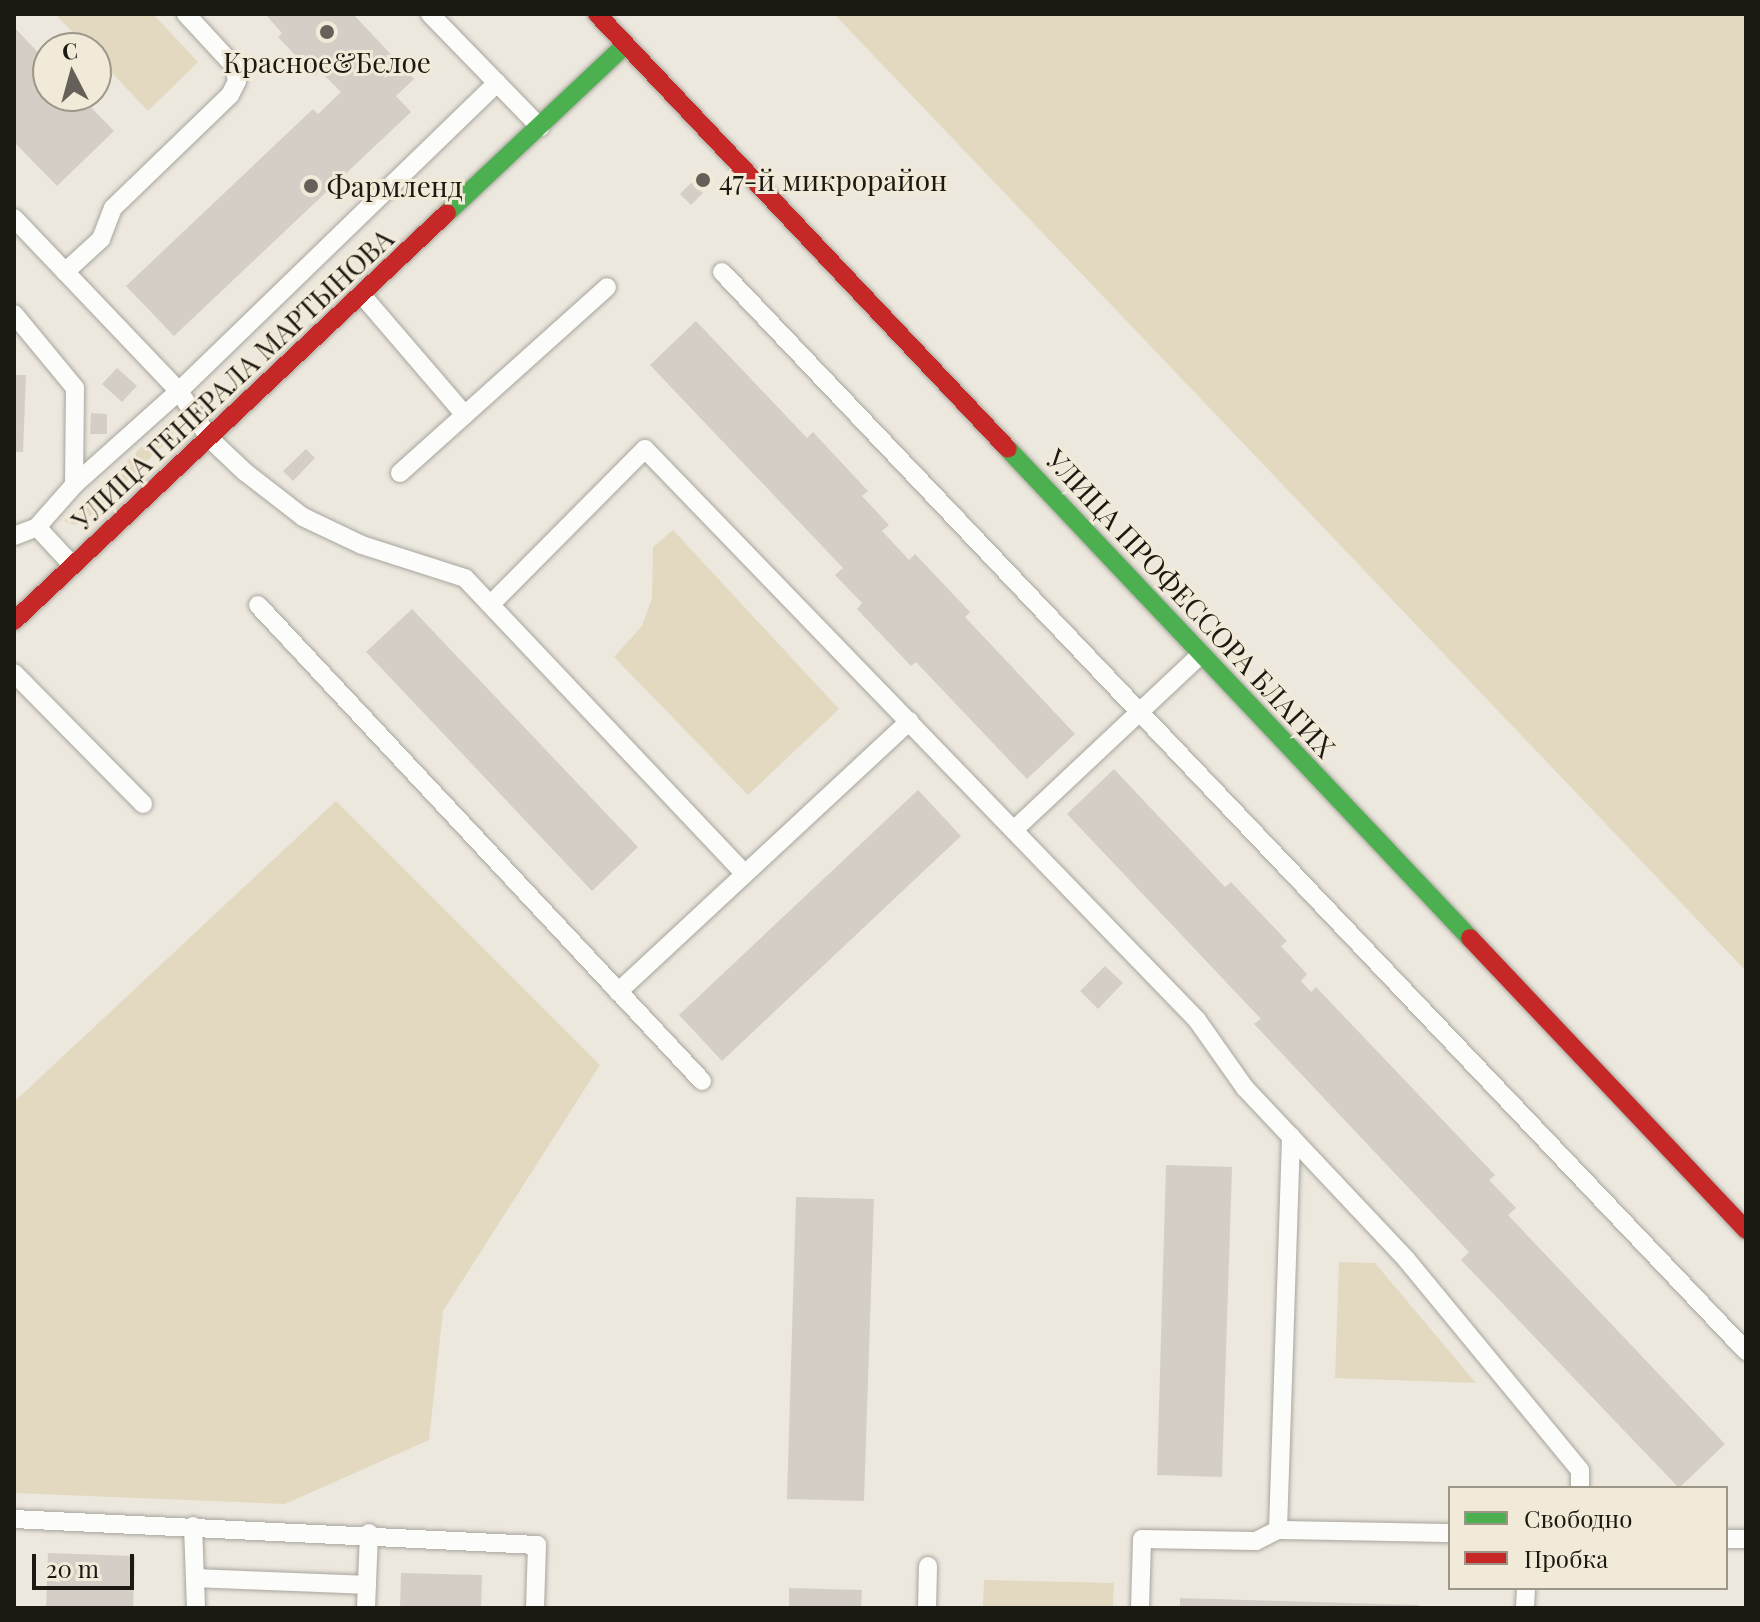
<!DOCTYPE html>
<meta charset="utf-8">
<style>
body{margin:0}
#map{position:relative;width:1760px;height:1622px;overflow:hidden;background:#ece8de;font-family:"Playfair Display",serif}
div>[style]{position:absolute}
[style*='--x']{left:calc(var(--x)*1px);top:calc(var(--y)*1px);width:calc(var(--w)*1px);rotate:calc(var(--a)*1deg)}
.green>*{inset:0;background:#e3d9c1}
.building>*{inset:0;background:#d4cec7}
.roads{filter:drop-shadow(0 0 2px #a8a59d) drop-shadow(0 0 2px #a8a59d)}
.lane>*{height:18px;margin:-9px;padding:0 9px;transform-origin:9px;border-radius:9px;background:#fcfcfa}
.fast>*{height:18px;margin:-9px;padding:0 9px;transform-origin:9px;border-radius:9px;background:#4caf50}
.jam>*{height:18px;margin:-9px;padding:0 9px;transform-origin:9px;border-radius:9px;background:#c62828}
.dots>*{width:22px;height:22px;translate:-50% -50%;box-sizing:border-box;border:4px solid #f2ead8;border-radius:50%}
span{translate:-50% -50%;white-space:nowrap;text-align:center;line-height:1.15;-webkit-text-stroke:6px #f2ead8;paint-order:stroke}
.poi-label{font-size:28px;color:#1c1913}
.left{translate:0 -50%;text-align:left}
.street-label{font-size:28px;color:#1c1913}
.frame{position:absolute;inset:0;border:16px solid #1c1913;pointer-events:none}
.legend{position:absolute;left:1448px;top:1486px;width:280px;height:104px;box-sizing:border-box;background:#f2ead8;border:2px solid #9c9689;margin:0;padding:10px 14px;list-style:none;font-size:24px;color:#1c1913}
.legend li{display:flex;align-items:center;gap:16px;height:40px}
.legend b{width:40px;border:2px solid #9c9689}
.north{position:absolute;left:32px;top:32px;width:80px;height:80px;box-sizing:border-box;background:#f2ead8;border:2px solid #9c9689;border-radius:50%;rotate:354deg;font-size:22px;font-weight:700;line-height:32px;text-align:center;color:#1c1913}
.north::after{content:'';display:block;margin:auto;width:28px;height:36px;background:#65615a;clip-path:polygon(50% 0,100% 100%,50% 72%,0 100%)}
.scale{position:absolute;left:32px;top:1554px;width:102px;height:36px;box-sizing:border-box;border:4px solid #1c1913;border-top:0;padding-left:10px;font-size:24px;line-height:28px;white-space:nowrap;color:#1c1913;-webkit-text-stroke:6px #f2ead8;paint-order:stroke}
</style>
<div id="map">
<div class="green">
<i style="clip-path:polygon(55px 14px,153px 14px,198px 62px,148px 111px,96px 56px,96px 48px,88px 48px)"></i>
<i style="clip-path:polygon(834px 14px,1746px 14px,1746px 971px)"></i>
<i style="clip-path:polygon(174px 416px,173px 436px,86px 520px,75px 525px,64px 521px)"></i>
<i style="clip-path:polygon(673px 530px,839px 709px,748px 795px,614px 657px,642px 626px,652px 598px,653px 547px)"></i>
<i style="clip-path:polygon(336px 801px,600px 1065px,443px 1311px,429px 1440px,285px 1504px,14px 1493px,14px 1102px)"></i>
<i style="clip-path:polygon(1339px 1262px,1375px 1263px,1476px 1383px,1335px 1378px)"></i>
<i style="clip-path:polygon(984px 1580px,1114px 1583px,1113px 1608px,983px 1608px)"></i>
</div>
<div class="building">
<i style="clip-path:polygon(265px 14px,353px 14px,414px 79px,396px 96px,411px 112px,174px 336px,126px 286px,313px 109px,318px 114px,341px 92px,320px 71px,315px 76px,278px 37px,282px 33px)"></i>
<i style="clip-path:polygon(14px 27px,48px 63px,48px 96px,80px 96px,114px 131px,57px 186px,14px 142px)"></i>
<i style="clip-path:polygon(692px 182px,703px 193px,691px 205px,680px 194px)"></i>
<i style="clip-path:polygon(696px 321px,807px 438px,813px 432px,868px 491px,862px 496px,889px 525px,882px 531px,909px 560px,915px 554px,970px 612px,965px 617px,1075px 734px,1027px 779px,916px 662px,911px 666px,857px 609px,862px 603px,835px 575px,843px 568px,650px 365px)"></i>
<i style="clip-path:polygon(117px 368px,137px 386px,122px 402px,102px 384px)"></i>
<i style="clip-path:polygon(14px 375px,26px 375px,23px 452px,14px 452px)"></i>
<i style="clip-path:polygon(91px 413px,107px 414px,107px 434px,90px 434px)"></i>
<i style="clip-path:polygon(306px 449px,315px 458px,293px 481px,283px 471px)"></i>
<i style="clip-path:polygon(412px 609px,638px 847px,592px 891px,366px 652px)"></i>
<i style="clip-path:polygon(1114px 769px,1225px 887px,1231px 882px,1287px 941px,1281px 946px,1307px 974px,1301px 981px,1311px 992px,1316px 987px,1495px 1175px,1489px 1180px,1516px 1208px,1508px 1215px,1725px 1444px,1679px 1488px,1461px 1260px,1469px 1252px,1254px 1024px,1261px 1019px,1067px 814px)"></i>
<i style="clip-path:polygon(918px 790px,961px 836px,722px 1061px,679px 1015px)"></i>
<i style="clip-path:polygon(1105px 966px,1123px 983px,1098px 1009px,1080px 991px)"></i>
<i style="clip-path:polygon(1166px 1165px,1232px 1167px,1222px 1477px,1157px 1475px)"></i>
<i style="clip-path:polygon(796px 1197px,874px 1199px,864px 1501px,787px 1499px)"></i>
<i style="clip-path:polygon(48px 1553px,135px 1556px,133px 1608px,46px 1608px)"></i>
<i style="clip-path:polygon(401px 1573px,482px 1575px,481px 1608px,400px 1608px)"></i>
<i style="clip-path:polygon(789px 1588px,862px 1590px,861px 1608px,789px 1608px)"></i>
<i style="clip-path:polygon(1180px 1598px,1419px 1605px,1419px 1608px,1180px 1608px)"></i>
</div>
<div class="roads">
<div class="lane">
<i style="--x:430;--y:14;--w:158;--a:45.8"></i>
<i style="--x:14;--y:218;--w:239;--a:46.4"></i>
<i style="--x:179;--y:391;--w:56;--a:57.4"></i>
<i style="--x:209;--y:438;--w:50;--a:43.4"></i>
<i style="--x:245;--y:472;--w:73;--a:37.8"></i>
<i style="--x:303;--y:517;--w:65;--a:25.4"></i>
<i style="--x:362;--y:545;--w:108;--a:17.8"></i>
<i style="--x:465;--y:578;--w:407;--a:46.6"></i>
<i style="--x:65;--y:272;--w:49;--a:-42.5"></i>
<i style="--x:101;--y:239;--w:33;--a:-69"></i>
<i style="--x:113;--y:208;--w:163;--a:-44"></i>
<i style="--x:230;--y:95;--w:16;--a:-63"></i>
<i style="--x:237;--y:81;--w:15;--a:-101"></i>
<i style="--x:234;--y:66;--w:71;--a:-132.7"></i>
<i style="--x:722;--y:272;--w:1488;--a:46.5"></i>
<i style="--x:362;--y:295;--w:158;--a:49.4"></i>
<i style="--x:14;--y:314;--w:96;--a:50.5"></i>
<i style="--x:75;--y:388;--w:97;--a:90.6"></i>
<i style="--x:400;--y:473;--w:278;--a:-41.9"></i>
<i style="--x:37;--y:527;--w:53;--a:47.3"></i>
<i style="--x:14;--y:536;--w:25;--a:-21"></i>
<i style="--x:37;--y:527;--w:56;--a:-48.6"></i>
<i style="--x:74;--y:485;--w:141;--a:-41.8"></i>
<i style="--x:179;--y:391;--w:443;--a:-44.1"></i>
<i style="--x:492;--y:603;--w:217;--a:-45.2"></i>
<i style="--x:645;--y:449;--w:794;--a:45.97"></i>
<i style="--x:1197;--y:1020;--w:83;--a:54.8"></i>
<i style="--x:1245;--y:1088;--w:235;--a:46.7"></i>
<i style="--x:1406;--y:1259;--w:273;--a:50.5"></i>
<i style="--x:1580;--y:1470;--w:18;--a:90"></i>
<i style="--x:258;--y:605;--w:651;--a:46.99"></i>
<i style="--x:14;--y:673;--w:184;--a:45.4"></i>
<i style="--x:1016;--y:828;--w:254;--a:-43.2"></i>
<i style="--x:618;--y:992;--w:398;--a:-42.9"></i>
<i style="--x:14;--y:1519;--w:524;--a:2.85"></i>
<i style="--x:537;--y:1545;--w:63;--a:91.8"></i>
<i style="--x:193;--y:1526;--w:82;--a:87.9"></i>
<i style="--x:1278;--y:1530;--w:394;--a:-88.1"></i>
<i style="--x:1726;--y:1539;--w:20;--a:0"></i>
<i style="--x:196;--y:1578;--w:171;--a:2.3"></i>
<i style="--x:366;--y:1608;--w:75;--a:-87.7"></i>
<i style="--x:927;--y:1608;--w:42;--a:-88.6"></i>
<i style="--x:1140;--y:1608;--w:69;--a:-88.3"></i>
<i style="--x:1142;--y:1539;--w:114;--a:1"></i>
<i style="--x:1256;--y:1541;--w:25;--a:-27"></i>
<i style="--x:1278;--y:1530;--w:172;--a:1"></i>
<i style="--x:1525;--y:1608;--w:20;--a:-87"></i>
</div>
<div class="fast">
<i style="--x:447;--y:213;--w:245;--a:-43.3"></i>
<i style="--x:1008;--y:449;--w:673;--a:46.63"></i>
</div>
<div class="jam">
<i style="--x:597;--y:14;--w:598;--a:46.62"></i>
<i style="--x:14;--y:621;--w:595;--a:-43.3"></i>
<i style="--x:1470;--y:938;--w:402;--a:46.6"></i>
</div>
</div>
<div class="dots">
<i style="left:327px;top:32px;background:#65615a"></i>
<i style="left:703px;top:180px;background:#65615a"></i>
<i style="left:311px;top:186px;background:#65615a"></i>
</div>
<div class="poi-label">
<span style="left:327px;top:62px">Красное&amp;Белое</span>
<span class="left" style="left:719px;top:180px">47-й микрорайон</span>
<span class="left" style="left:327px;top:186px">Фармленд</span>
</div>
<div class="street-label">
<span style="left:232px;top:379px;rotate:-43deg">УЛИЦА ГЕНЕРАЛА МАРТЫНОВА</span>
<span style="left:1191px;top:603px;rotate:47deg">УЛИЦА ПРОФЕССОРА БЛАГИХ</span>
</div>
<div class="frame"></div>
<ul class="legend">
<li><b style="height:10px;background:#4caf50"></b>Свободно</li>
<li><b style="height:10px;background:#c62828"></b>Пробка</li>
</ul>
<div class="north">С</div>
<div class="scale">20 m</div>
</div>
